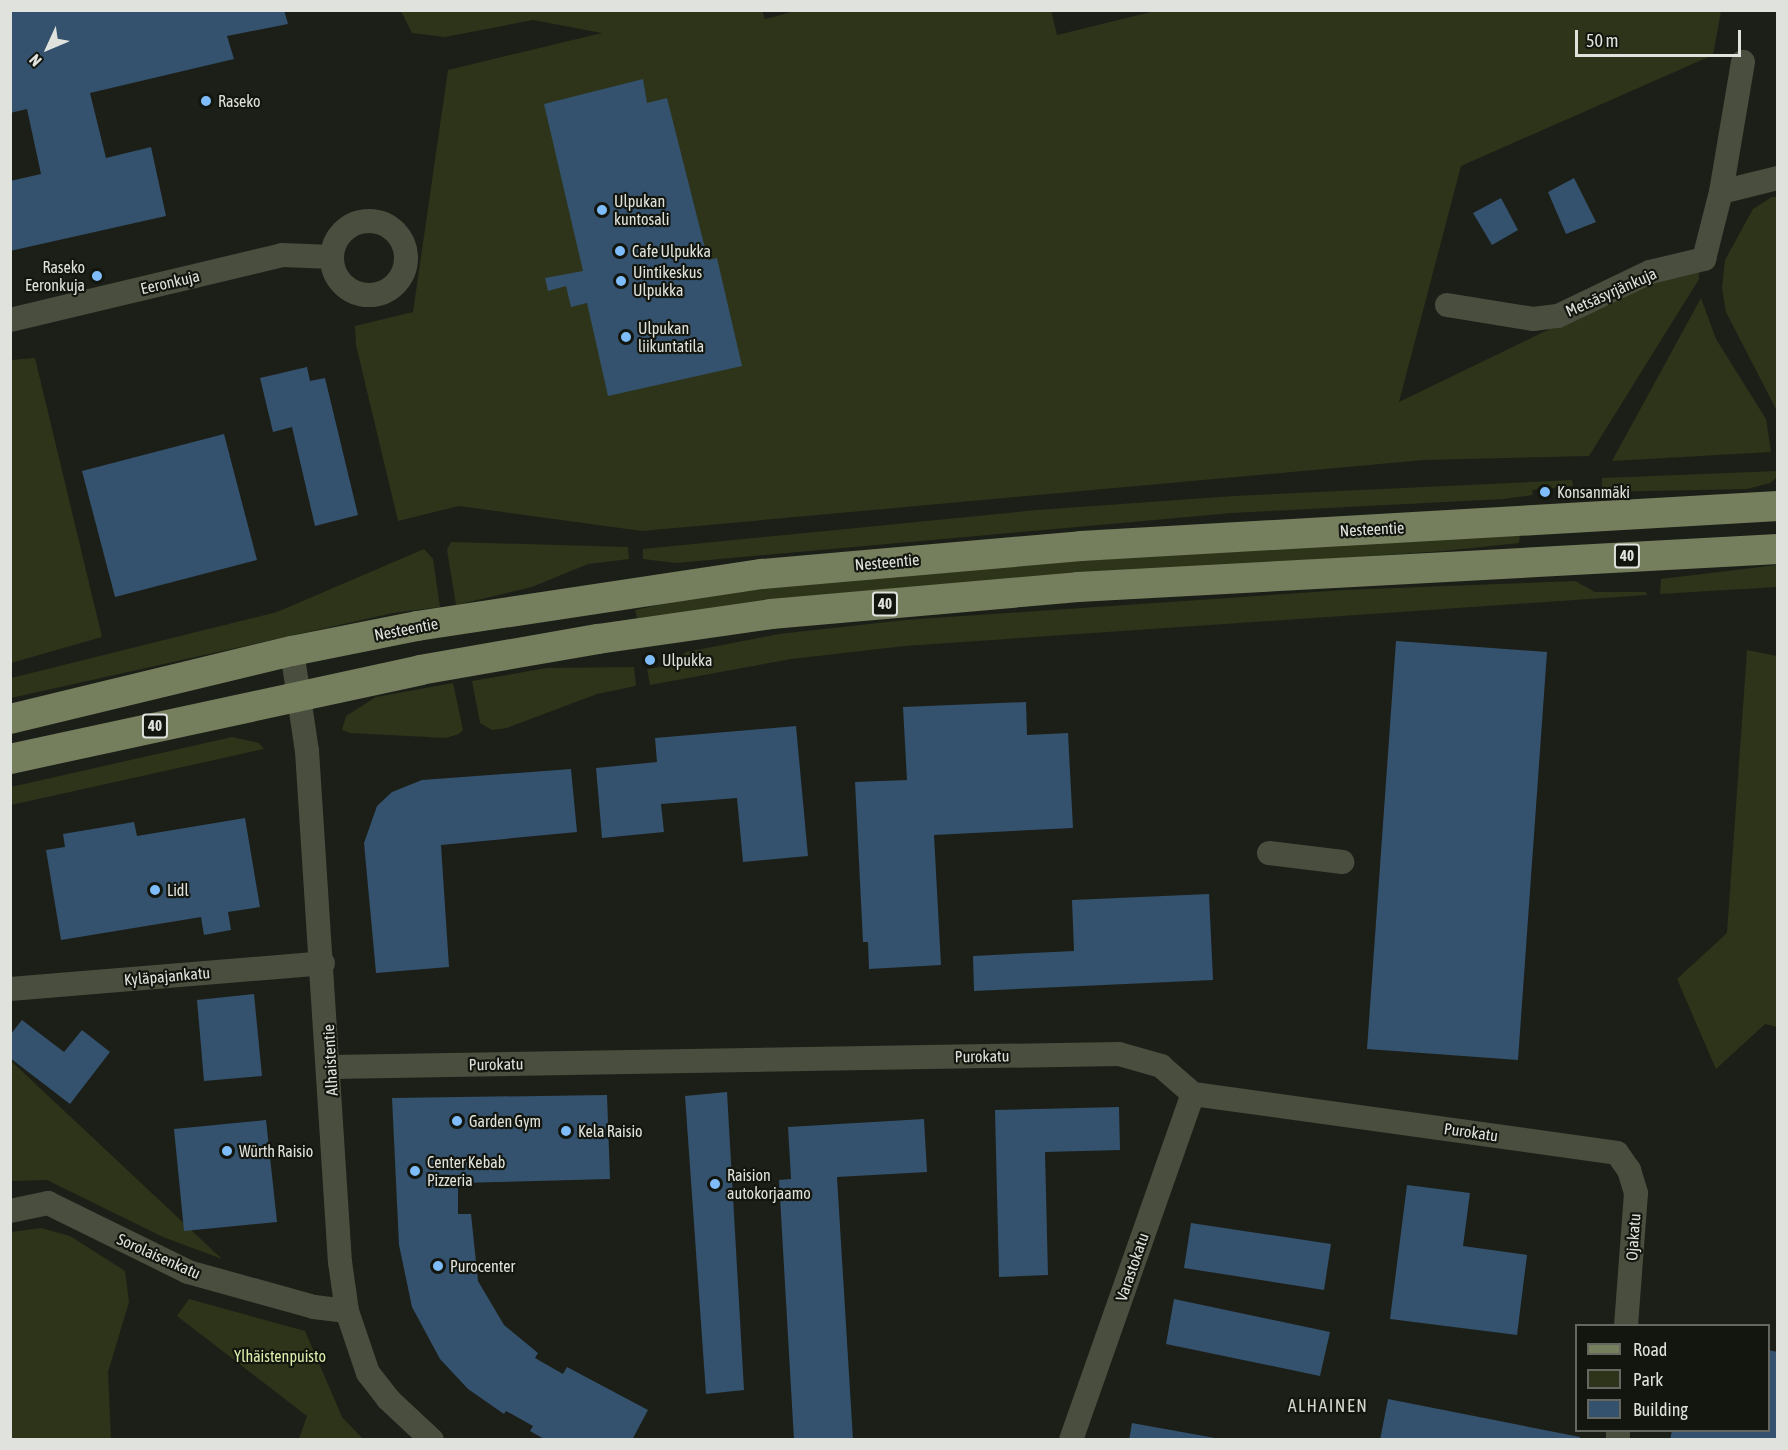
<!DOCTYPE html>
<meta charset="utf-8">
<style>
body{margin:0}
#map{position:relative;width:1788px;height:1450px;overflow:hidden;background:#1c1f17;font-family:"Asap Condensed",sans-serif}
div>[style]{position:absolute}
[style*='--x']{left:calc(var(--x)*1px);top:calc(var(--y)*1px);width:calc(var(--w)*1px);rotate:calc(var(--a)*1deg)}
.green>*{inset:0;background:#2d3419}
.building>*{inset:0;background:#34516d}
.minor>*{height:24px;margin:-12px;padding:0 12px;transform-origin:12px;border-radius:12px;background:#4a4e3f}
.minor>.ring{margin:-12px;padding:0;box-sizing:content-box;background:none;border:24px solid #4a4e3f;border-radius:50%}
.major>*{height:30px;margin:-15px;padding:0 15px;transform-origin:15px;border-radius:15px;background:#757f5e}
.dots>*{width:16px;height:16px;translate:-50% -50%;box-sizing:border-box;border:3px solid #13160e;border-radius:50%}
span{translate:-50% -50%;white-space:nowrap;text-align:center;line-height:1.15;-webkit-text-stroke:4.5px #13160e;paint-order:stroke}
.shield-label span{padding:2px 4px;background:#13160e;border:2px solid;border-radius:4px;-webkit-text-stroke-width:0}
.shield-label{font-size:15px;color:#e0e2dd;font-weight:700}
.poi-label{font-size:16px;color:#e0e2dd}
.left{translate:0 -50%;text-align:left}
.right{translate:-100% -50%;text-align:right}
.street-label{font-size:16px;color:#e0e2dd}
.park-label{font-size:16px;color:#daedab}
.neighbourhood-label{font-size:18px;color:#d2d6cb;letter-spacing:1.5px}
.frame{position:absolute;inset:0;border:12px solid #e0e2dd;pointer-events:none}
.legend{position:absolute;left:1575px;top:1324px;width:195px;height:108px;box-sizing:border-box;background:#13160e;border:2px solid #656861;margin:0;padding:8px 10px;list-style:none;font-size:18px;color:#e0e2dd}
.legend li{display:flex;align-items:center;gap:12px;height:30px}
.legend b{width:30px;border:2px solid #656861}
.north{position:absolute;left:18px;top:18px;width:60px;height:60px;-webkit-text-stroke:4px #13160e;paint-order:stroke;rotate:226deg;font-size:16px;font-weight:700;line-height:24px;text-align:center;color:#e0e2dd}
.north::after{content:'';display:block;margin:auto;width:21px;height:27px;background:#e0e2dd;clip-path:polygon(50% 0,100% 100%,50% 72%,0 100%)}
.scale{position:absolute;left:1575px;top:30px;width:166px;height:27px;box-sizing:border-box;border:3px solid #e0e2dd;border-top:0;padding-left:8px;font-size:18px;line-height:21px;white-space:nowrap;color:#e0e2dd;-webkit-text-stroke:4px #13160e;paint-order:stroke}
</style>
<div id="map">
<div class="green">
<i style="clip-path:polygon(762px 10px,765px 19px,799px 10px,1051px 10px,1057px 35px,1159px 10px,1721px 11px,1713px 55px,1461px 166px,1399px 402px,1698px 257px,1699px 279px,1589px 456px,1424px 460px,642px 531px,459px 506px,398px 521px,356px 345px,355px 326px,413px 312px,448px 70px,602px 33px,533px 20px,445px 37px,412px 33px,401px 11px)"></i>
<i style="clip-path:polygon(1772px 197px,1778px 197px,1777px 411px,1726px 312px,1722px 288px,1725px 260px,1753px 209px)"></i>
<i style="clip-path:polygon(1701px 298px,1716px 339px,1766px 419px,1771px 452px,1612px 461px)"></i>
<i style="clip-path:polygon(35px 358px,102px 637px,11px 663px,11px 360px)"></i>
<i style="clip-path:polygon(1778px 471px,1777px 477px,1770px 483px,1747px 489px,1602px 492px,1602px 478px)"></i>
<i style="clip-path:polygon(1572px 480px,1573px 486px,1532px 490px,1533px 495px,1503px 499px,1232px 513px,676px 563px,643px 559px,643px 549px,1037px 510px,1234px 496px)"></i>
<i style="clip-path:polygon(1520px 534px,1519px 543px,1444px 551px,890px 589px,638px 621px,635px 610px,704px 595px,885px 575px,1195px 551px)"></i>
<i style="clip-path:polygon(451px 542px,628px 547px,629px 559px,588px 564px,532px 587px,456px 605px,447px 550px)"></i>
<i style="clip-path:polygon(424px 549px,433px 559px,440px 607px,393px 613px,11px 698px,11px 678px,277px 612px)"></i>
<i style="clip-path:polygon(1777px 565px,1777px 587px,1660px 594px,1661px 579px)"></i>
<i style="clip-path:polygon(1575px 581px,1595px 592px,1646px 592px,1647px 595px,905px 646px,791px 659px,650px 685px,647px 669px,668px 666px,686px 652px,779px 634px,905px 620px,1344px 590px)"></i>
<i style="clip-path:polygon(1747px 650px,1777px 656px,1777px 1027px,1765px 1024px,1716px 1069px,1677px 979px,1727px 933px)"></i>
<i style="clip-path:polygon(634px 667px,636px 686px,597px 694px,507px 728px,492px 730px,480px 723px,472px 681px,547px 668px)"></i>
<i style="clip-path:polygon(453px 683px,463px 730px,459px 734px,446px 738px,350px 733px,342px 730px,346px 716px,376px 697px)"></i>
<i style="clip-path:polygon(232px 737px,259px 743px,264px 749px,11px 805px,11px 787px)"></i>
<i style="clip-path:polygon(10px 1060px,222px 1259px,163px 1237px,47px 1180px,11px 1181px)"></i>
<i style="clip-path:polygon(41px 1228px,70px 1236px,125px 1271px,129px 1302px,108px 1372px,111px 1439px,11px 1439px,11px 1232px)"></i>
<i style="clip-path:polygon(189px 1299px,305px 1331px,342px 1417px,363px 1439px,299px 1439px,307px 1416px,177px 1316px)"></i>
</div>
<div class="building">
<i style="clip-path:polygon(10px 10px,284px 10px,288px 24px,227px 36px,234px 59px,90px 93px,106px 158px,151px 147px,166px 216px,10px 251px,10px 181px,41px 174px,27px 109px,10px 113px)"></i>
<i style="clip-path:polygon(643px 79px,647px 103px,667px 98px,708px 260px,717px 258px,742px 366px,608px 396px,587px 303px,571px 307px,566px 286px,548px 291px,545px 278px,583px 271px,544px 104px)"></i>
<i style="clip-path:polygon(1574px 178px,1596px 222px,1566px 234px,1548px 192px)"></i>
<i style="clip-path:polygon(1501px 198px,1518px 230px,1492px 245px,1473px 213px)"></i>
<i style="clip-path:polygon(307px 367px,310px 381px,325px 378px,358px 515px,315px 526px,292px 427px,273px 432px,260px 378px)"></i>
<i style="clip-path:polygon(224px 434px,257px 560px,115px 597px,82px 471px)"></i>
<i style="clip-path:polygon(1396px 641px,1547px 652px,1518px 1060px,1367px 1049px)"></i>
<i style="clip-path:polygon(1026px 702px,1027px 735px,1068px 733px,1073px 828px,934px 835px,941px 965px,869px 969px,868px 942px,863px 942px,855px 782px,907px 780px,903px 707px)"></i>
<i style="clip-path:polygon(796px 726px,808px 856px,743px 862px,737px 798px,661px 804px,664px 832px,602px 838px,596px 768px,657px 762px,655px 738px)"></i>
<i style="clip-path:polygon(571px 769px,577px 832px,441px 845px,449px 967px,376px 973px,364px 843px,377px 806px,392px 792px,422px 780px)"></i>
<i style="clip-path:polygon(245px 818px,260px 907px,228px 912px,231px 930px,204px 935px,201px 917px,61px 940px,46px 850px,65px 847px,63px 834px,134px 822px,137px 836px)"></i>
<i style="clip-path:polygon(1209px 894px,1213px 980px,974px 991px,973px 956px,1074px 951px,1072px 900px)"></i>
<i style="clip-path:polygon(254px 994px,262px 1076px,204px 1081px,197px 1000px)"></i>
<i style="clip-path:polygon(22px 1020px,64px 1052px,82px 1030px,110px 1052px,70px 1104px,10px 1058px,10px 1035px)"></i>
<i style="clip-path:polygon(727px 1092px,744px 1390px,706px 1394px,685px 1096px)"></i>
<i style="clip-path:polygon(607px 1095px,610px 1179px,458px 1183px,458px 1214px,471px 1214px,478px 1281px,504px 1325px,538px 1353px,535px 1358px,563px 1374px,567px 1367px,648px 1410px,632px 1440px,546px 1440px,530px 1431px,533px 1426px,506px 1411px,504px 1414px,468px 1389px,440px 1359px,412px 1307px,399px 1245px,392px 1098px)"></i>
<i style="clip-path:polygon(1119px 1107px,1120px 1150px,1045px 1152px,1048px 1275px,999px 1277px,995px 1110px)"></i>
<i style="clip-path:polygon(924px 1119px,927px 1172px,837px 1177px,853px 1440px,794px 1440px,779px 1180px,791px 1179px,788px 1127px)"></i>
<i style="clip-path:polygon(266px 1120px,277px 1222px,184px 1231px,174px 1129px)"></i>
<i style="clip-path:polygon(1407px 1185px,1470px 1193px,1463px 1246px,1527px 1255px,1517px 1335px,1390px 1319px)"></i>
<i style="clip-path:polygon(1191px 1223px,1331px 1244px,1324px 1290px,1184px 1268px)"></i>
<i style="clip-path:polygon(1174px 1299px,1330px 1332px,1320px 1376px,1166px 1344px)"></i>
<i style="clip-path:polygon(1768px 1350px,1778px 1352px,1778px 1440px,1670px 1440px,1672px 1430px,1768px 1430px)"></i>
<i style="clip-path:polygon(1388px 1399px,1580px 1437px,1579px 1440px,1380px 1440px)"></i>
<i style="clip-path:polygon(1132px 1423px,1215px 1438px,1215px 1440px,1129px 1440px)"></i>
</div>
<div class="minor">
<i style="--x:1721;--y:192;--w:59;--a:-13.8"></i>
<i class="ring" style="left:332px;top:221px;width:50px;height:50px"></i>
<i style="--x:1447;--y:305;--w:87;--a:9.2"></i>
<i style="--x:1533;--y:319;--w:25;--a:-7"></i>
<i style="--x:1558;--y:316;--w:102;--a:-25.6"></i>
<i style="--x:1650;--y:272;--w:56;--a:-13.5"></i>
<i style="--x:1704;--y:259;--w:69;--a:-75.8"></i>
<i style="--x:1721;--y:192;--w:132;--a:-80.4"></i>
<i style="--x:10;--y:320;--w:280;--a:-13.4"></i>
<i style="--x:282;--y:255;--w:50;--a:2.3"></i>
<i style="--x:292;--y:651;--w:101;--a:81.5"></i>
<i style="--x:307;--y:751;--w:512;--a:86.31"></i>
<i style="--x:340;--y:1262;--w:49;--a:81.9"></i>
<i style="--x:347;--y:1311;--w:65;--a:71.3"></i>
<i style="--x:368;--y:1373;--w:33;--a:52"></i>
<i style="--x:388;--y:1399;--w:60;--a:43"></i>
<i style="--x:1269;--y:853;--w:74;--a:7"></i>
<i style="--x:10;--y:989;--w:314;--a:-4.7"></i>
<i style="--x:331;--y:1067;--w:788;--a:-0.95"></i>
<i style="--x:1119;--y:1054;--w:44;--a:15.9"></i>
<i style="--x:1161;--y:1066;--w:43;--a:41.2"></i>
<i style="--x:1193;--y:1094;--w:428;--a:7.9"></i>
<i style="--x:1617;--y:1153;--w:21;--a:55"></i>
<i style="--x:1629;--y:1170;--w:24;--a:73"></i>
<i style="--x:1636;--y:1193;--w:133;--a:94.3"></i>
<i style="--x:10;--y:1211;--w:39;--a:-12"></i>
<i style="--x:48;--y:1203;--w:156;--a:26.2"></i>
<i style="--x:188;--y:1272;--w:131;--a:15.5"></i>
<i style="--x:314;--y:1307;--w:33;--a:7"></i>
<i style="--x:1071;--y:1440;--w:367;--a:-70.6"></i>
<i style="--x:1618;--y:1440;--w:10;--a:-90"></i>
</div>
<div class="major">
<i style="--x:10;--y:719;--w:290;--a:-13.6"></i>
<i style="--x:292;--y:651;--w:127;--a:-11.3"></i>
<i style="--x:417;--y:626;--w:349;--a:-8.6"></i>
<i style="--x:762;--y:574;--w:320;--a:-5"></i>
<i style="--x:1081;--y:546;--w:698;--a:-3.28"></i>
<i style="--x:10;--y:759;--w:420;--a:-12.2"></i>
<i style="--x:420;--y:670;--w:181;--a:-9.9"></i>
<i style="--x:598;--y:639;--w:175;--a:-8.2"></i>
<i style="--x:771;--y:614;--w:308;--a:-5"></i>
<i style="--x:1078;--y:587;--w:701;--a:-3.11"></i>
</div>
<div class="dots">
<i style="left:206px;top:101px;background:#7fbdfa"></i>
<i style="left:602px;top:210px;background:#7fbdfa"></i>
<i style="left:620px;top:251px;background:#7fbdfa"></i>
<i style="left:97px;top:276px;background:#7fbdfa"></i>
<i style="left:621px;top:281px;background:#7fbdfa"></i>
<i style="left:626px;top:337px;background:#7fbdfa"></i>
<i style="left:1545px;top:492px;background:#7fbdfa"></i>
<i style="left:650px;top:660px;background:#7fbdfa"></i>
<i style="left:155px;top:890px;background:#7fbdfa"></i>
<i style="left:457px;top:1121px;background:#7fbdfa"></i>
<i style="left:566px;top:1131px;background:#7fbdfa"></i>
<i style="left:227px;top:1151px;background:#7fbdfa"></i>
<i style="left:415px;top:1171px;background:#7fbdfa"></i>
<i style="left:715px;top:1184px;background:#7fbdfa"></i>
<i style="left:438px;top:1266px;background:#7fbdfa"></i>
</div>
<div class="shield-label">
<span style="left:1627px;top:556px">40</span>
<span style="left:885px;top:604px">40</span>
<span style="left:155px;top:726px">40</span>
</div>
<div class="poi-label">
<span class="left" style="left:218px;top:101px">Raseko</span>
<span class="left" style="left:614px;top:210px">Ulpukan<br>kuntosali</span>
<span class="left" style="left:632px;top:251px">Cafe Ulpukka</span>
<span class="right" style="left:85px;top:276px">Raseko<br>Eeronkuja</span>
<span class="left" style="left:633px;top:281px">Uintikeskus<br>Ulpukka</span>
<span class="left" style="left:638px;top:337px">Ulpukan<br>liikuntatila</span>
<span class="left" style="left:1557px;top:492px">Konsanmäki</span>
<span class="left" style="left:662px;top:660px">Ulpukka</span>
<span class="left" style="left:167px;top:890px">Lidl</span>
<span class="left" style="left:469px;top:1121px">Garden Gym</span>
<span class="left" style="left:578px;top:1131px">Kela Raisio</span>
<span class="left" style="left:239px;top:1151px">Würth Raisio</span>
<span class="left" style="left:427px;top:1171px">Center Kebab<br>Pizzeria</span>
<span class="left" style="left:727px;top:1184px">Raision<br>autokorjaamo</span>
<span class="left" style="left:450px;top:1266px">Purocenter</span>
</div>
<div class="street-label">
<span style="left:170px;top:282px;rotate:-13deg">Eeronkuja</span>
<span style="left:1611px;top:292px;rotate:-24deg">Metsäsyrjänkuja</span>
<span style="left:1372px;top:529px;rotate:-3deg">Nesteentie</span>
<span style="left:887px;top:562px;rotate:-5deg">Nesteentie</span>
<span style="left:406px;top:629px;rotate:-11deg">Nesteentie</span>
<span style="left:167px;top:976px;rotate:-5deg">Kyläpajankatu</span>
<span style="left:982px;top:1056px;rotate:-1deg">Purokatu</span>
<span style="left:330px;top:1060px;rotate:-93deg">Alhaistentie</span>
<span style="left:496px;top:1064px;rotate:-1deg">Purokatu</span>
<span style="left:1471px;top:1132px;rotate:8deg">Purokatu</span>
<span style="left:1633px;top:1237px;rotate:-86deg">Ojakatu</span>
<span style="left:159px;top:1256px;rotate:24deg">Sorolaisenkatu</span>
<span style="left:1132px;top:1267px;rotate:-71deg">Varastokatu</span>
</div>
<div class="park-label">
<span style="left:280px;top:1356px">Ylhäistenpuisto</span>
</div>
<div class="neighbourhood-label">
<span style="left:1328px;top:1406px">ALHAINEN</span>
</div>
<div class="frame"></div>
<ul class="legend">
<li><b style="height:8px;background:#757f5e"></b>Road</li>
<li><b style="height:16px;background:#2d3419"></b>Park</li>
<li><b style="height:16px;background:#34516d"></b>Building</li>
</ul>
<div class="north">N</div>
<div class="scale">50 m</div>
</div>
